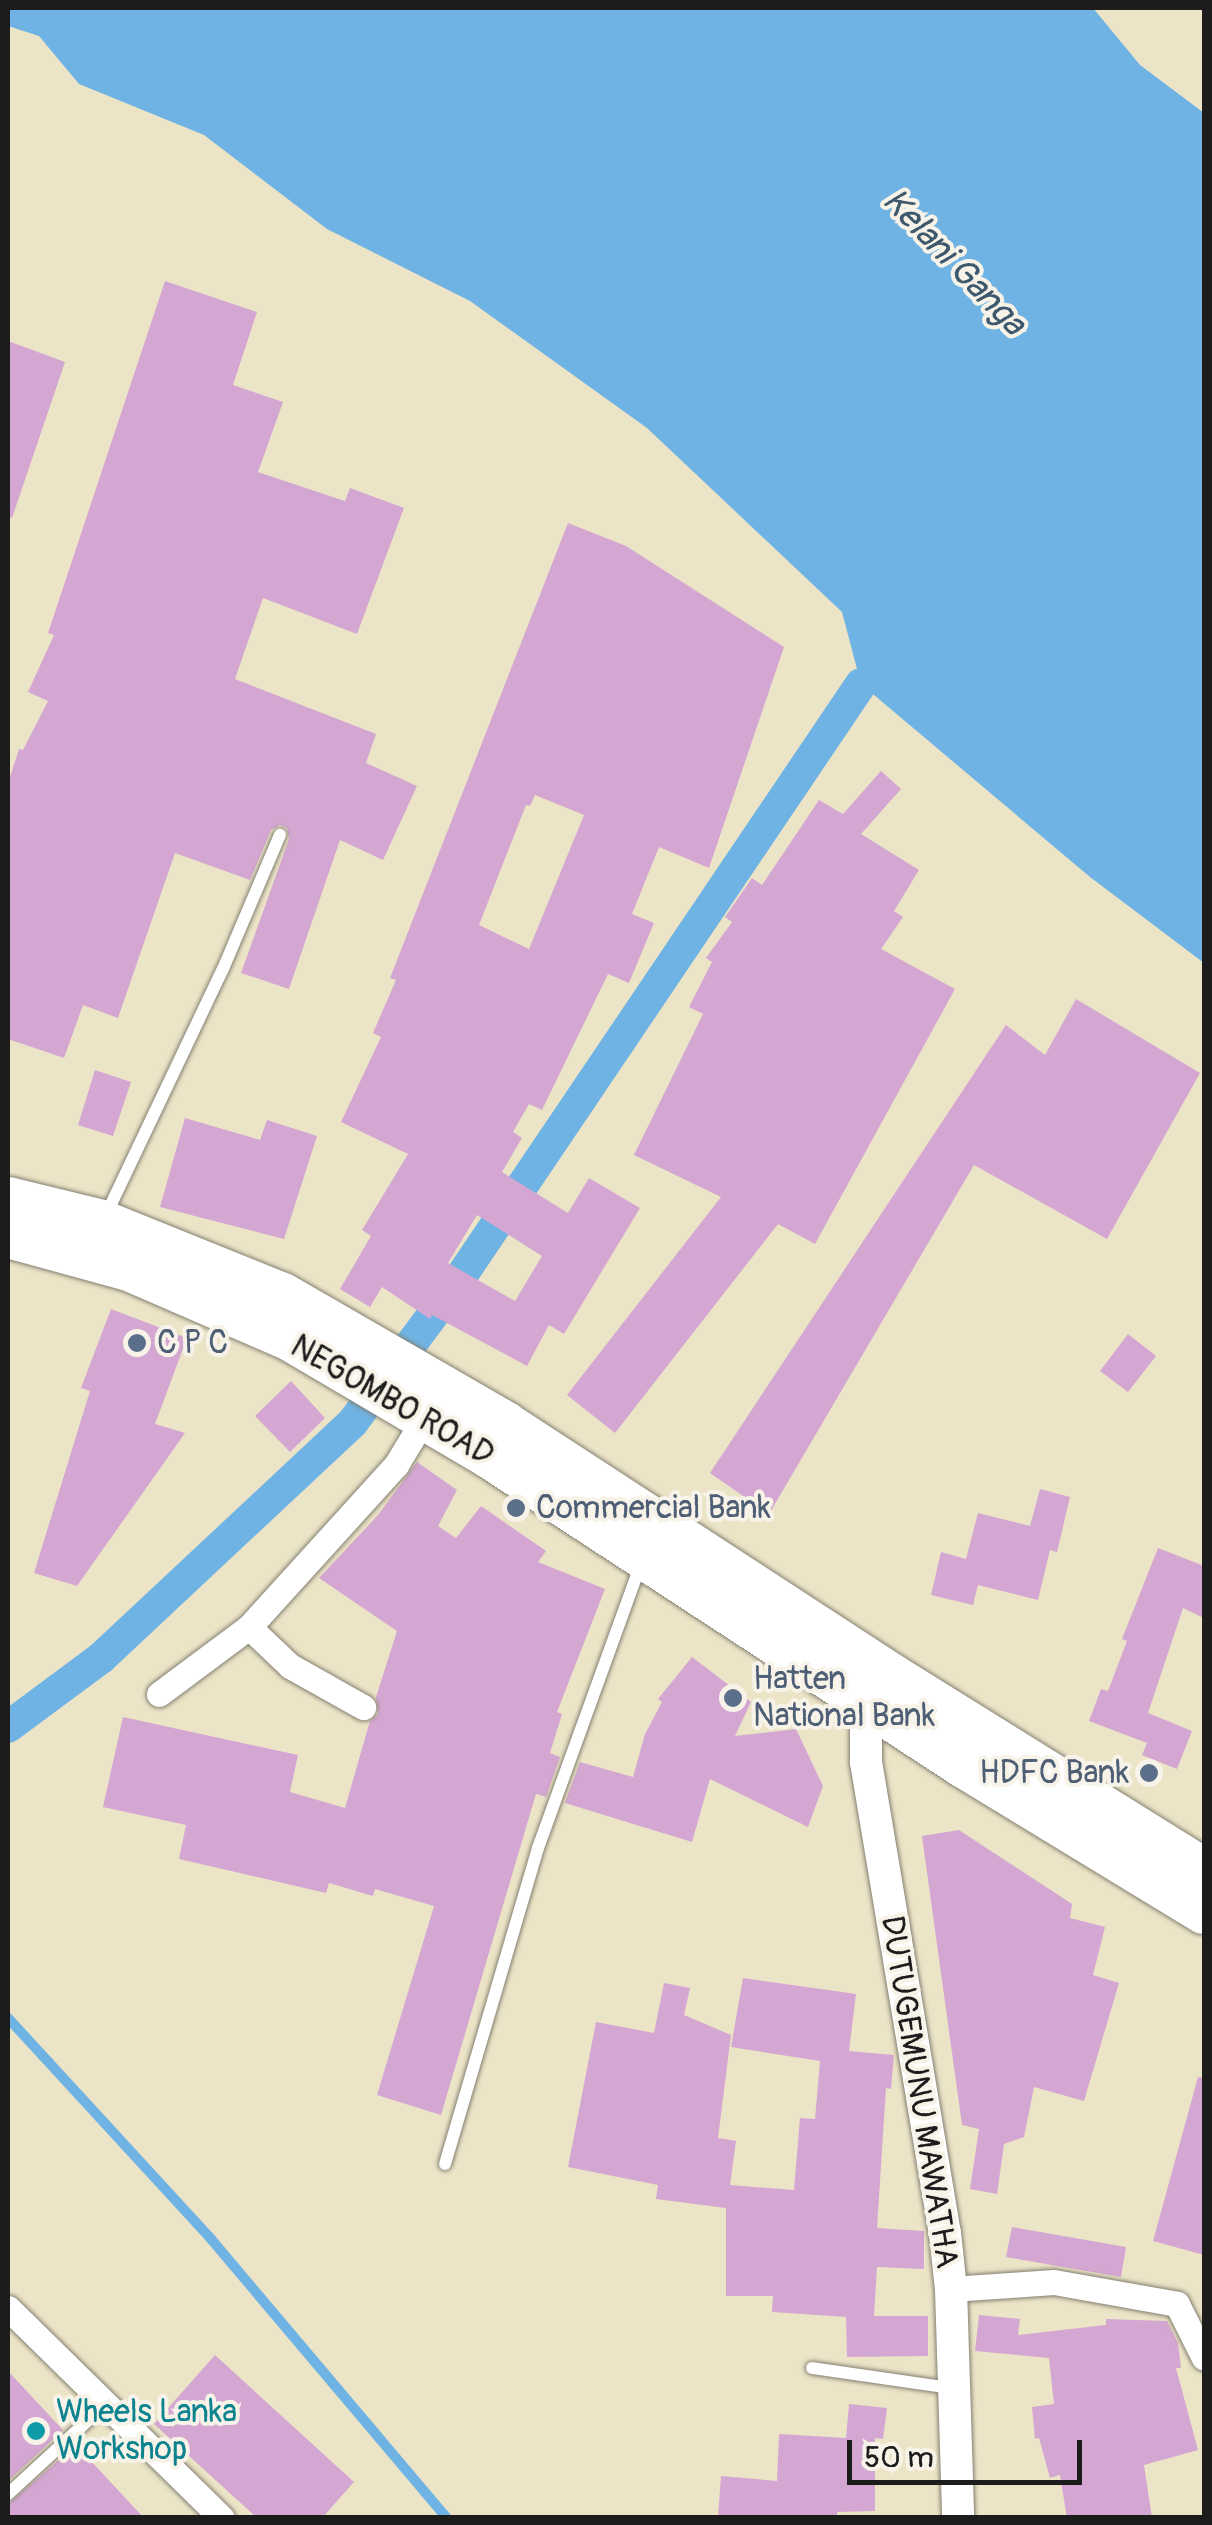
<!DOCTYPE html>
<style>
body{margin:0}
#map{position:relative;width:1212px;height:2525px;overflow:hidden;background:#ece4c7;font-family:Pangolin,sans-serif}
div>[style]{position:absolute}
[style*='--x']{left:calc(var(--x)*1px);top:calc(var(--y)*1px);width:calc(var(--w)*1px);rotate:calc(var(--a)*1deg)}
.water>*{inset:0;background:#6fb3e5}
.stream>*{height:10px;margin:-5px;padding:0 5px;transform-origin:5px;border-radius:5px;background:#6fb3e5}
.canal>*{height:32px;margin:-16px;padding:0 16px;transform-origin:16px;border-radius:16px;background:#6fb3e5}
.building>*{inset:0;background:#d4a7d2}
.roads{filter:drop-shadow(0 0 2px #848072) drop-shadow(0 0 2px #848072)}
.service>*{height:12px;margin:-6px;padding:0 6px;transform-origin:6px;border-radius:6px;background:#fff}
.minor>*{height:25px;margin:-12.5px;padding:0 12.5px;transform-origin:12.5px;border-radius:12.5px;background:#fff}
.tertiary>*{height:32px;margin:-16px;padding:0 16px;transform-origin:16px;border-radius:16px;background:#fff}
.trunk>*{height:42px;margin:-21px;padding:0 21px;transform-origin:21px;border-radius:21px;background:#fff}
.dots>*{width:28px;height:28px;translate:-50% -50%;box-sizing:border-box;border:5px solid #f7f3e8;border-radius:50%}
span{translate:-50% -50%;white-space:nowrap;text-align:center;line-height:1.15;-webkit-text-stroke:8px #f7f3e8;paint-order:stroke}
.service-label{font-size:32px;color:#4e5e75}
.left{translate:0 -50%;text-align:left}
.right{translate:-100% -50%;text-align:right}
.street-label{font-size:32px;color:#1c1c1c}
.culture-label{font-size:32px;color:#0d838f}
.water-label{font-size:35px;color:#3d586c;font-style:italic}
.frame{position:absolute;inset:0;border:10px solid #1c1c1c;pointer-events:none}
.scale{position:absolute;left:847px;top:2440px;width:235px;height:45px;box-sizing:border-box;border:5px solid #1c1c1c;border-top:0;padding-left:12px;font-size:30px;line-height:35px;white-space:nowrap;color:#1c1c1c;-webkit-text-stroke:8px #f7f3e8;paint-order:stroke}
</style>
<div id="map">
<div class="water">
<i style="clip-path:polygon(8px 8px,1093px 8px,1140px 65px,1204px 113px,1204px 963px,1090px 877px,861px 684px,842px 612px,647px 428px,470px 301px,327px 229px,204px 135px,79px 84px,39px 36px,8px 26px)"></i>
</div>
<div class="stream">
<i style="--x:8;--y:2018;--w:300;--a:47.4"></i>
<i style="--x:211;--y:2239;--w:365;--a:49.8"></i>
</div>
<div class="canal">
<i style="--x:8;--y:1727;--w:116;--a:-36.6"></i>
<i style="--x:101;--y:1658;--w:345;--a:-43.1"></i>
<i style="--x:353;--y:1422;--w:176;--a:-53.3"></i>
<i style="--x:458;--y:1281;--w:720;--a:-55.98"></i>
</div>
<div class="building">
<i style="clip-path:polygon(165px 281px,257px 312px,233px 385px,283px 402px,258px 472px,345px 501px,350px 488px,404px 508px,357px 634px,263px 598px,235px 679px,376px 734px,366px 763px,417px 786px,383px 860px,340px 840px,289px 989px,241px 973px,289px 839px,287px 828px,280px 825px,271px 830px,250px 880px,175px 853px,118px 1018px,83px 1005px,64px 1058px,8px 1039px,8px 783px,19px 749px,23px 750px,48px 701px,28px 692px,54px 635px,48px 633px)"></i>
<i style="clip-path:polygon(8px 341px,65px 362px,12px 518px,8px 517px)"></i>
<i style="clip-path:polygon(evenodd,568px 523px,626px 546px,784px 647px,709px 868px,659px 847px,632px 914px,654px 923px,629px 983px,608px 974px,542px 1110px,529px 1104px,513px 1132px,522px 1138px,502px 1172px,568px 1213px,589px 1178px,640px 1208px,564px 1334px,549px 1325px,527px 1366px,432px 1315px,430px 1319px,382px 1287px,370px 1307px,340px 1289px,371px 1236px,362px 1230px,408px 1154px,341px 1122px,381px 1037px,373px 1033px,396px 980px,390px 978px,568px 523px,535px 795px,584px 815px,529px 949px,479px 925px,526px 805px,530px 806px,535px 795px,568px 523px,477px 1215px,542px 1256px,515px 1301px,448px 1263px,477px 1215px)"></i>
<i style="clip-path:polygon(881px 771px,901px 789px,861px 834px,919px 870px,894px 911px,903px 917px,881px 949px,955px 989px,815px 1244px,778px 1224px,615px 1433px,567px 1395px,721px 1197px,634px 1155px,703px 1014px,689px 1007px,712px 962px,706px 958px,732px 922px,725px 917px,752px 878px,762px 885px,819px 800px,843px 814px)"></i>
<i style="clip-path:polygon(1076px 999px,1200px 1073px,1107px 1239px,974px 1165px,769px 1514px,710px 1473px,1006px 1025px,1045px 1055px)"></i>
<i style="clip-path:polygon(95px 1070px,131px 1082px,113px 1136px,78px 1125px)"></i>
<i style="clip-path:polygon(185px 1118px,260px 1140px,267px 1120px,317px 1136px,284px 1239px,160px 1207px)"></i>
<i style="clip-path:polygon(111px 1309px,187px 1338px,155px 1424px,185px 1433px,77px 1586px,34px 1573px,90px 1391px,81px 1388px)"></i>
<i style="clip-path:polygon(1128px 1334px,1156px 1356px,1128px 1392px,1100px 1371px)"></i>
<i style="clip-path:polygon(291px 1381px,325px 1418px,290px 1452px,255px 1416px)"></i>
<i style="clip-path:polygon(417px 1462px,457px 1490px,438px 1526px,456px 1538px,481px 1506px,546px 1551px,538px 1562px,605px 1589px,557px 1712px,562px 1714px,550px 1753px,560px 1757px,546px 1797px,536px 1794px,441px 2115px,377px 2095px,434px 1906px,375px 1889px,373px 1896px,329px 1883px,326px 1893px,179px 1859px,186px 1825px,103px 1807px,123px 1717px,298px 1755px,290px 1792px,345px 1808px,370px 1721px,378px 1714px,376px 1697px,397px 1631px,319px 1578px,378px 1515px)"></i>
<i style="clip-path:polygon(1040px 1489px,1070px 1497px,1057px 1552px,1050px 1550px,1038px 1600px,978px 1585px,973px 1605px,931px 1595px,941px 1552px,966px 1559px,978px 1513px,1030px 1526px)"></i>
<i style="clip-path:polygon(1158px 1548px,1204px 1566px,1204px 1618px,1183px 1608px,1148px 1713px,1192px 1731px,1177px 1769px,1142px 1755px,1147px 1743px,1089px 1721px,1101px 1689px,1108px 1691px,1127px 1641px,1122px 1639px)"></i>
<i style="clip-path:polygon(692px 1657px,751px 1702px,735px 1736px,796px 1729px,823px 1786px,808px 1827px,710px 1779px,692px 1842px,565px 1803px,580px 1762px,633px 1777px,645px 1734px,662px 1702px,658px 1699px)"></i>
<i style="clip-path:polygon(959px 1830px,1072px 1904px,1070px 1918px,1105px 1927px,1093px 1975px,1119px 1983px,1084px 2101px,1034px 2087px,1024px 2137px,1004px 2144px,997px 2194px,970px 2189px,979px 2129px,962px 2125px,922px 1836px)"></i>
<i style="clip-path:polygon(743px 1978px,856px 1994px,849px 2051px,894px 2055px,891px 2089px,886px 2088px,877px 2228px,924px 2231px,924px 2269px,877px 2267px,874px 2316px,928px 2316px,928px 2356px,847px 2357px,846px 2317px,772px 2312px,773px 2296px,726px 2296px,726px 2208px,656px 2199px,658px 2185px,568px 2167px,596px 2022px,654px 2033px,664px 1983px,690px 1988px,684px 2015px,731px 2035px,718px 2138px,736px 2141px,730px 2185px,794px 2190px,800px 2118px,815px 2119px,820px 2061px,731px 2047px)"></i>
<i style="clip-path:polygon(1198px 2077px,1204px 2078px,1204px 2255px,1153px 2241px)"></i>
<i style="clip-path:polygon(1012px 2227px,1126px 2247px,1121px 2277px,1006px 2257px)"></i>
<i style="clip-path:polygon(979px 2315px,1020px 2319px,1018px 2335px,1106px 2325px,1106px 2319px,1167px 2321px,1178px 2343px,1181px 2368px,1176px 2368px,1198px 2450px,1144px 2465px,1152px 2518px,1067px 2518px,1060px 2475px,1050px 2478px,1039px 2438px,1035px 2439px,1032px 2407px,1054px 2404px,1049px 2358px,975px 2351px)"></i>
<i style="clip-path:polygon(215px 2355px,354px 2482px,322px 2518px,257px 2518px,154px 2424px)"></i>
<i style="clip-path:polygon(8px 2371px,63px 2430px,8px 2481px)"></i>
<i style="clip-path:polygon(849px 2404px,887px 2408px,883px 2439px,875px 2438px,875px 2511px,837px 2512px,837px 2518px,718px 2518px,721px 2476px,777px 2481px,779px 2434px,846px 2438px)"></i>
<i style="clip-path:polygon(76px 2445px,144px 2518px,8px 2518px,8px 2504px)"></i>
</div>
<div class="roads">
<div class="service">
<i style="--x:106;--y:1215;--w:272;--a:-64.6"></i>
<i style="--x:223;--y:969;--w:146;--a:-67"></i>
<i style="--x:445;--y:2164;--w:329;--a:-73.6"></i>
<i style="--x:538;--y:1848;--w:303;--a:-70.1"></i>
<i style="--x:812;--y:2368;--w:140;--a:8.2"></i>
<i style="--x:8;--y:2494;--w:133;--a:-42.6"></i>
</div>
<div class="minor">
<i style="--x:249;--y:1627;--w:57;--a:43.6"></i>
<i style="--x:290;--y:1666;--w:84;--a:29.3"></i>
<i style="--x:159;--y:1694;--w:112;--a:-36.7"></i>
<i style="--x:249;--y:1627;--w:219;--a:-47.8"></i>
<i style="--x:396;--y:1465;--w:56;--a:-58.9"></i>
<i style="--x:951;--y:2289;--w:103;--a:-3.9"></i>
<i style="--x:1054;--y:2282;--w:125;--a:10.1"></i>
<i style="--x:1177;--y:2304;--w:60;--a:63.4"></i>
<i style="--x:8;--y:2308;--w:300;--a:44.5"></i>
</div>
<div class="tertiary">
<i style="--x:884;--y:1693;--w:43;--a:114.8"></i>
<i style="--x:866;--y:1732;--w:30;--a:90"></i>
<i style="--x:866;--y:1762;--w:478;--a:80.5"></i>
<i style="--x:945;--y:2233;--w:56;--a:83.9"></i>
<i style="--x:951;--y:2289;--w:229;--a:88.2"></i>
</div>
<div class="trunk">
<i style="--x:8;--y:1198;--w:97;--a:13.7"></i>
<i style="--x:102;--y:1221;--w:195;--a:22"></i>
<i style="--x:283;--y:1294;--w:258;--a:30"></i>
<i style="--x:506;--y:1423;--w:463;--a:33.1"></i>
<i style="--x:894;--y:1676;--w:365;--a:31.9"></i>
<i style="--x:8;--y:1237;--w:125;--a:15.3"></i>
<i style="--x:129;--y:1270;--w:176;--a:23.5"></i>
<i style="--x:290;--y:1340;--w:229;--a:30.5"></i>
<i style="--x:487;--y:1456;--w:567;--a:33.13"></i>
<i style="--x:962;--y:1766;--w:283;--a:31.3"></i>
</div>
</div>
<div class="dots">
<i style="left:137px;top:1343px;background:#5c6f8a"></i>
<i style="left:516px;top:1508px;background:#5c6f8a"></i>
<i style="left:733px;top:1698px;background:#5c6f8a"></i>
<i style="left:1149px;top:1773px;background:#5c6f8a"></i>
<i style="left:36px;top:2431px;background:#0f9aa8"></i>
</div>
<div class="service-label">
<span class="left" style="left:157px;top:1343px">C P C</span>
<span class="left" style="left:536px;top:1508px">Commercial Bank</span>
<span class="left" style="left:753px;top:1698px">Hatten<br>National Bank</span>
<span class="right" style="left:1129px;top:1773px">HDFC Bank</span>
</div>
<div class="street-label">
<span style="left:392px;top:1401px;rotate:30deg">NEGOMBO ROAD</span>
<span style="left:919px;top:2092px;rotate:81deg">DUTUGEMUNU MAWATHA</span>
</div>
<div class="culture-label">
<span class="left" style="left:56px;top:2431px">Wheels Lanka<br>Workshop</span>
</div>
<div class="water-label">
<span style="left:954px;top:262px;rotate:46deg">Kelani Ganga</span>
</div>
<div class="frame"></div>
<div class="scale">50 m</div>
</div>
